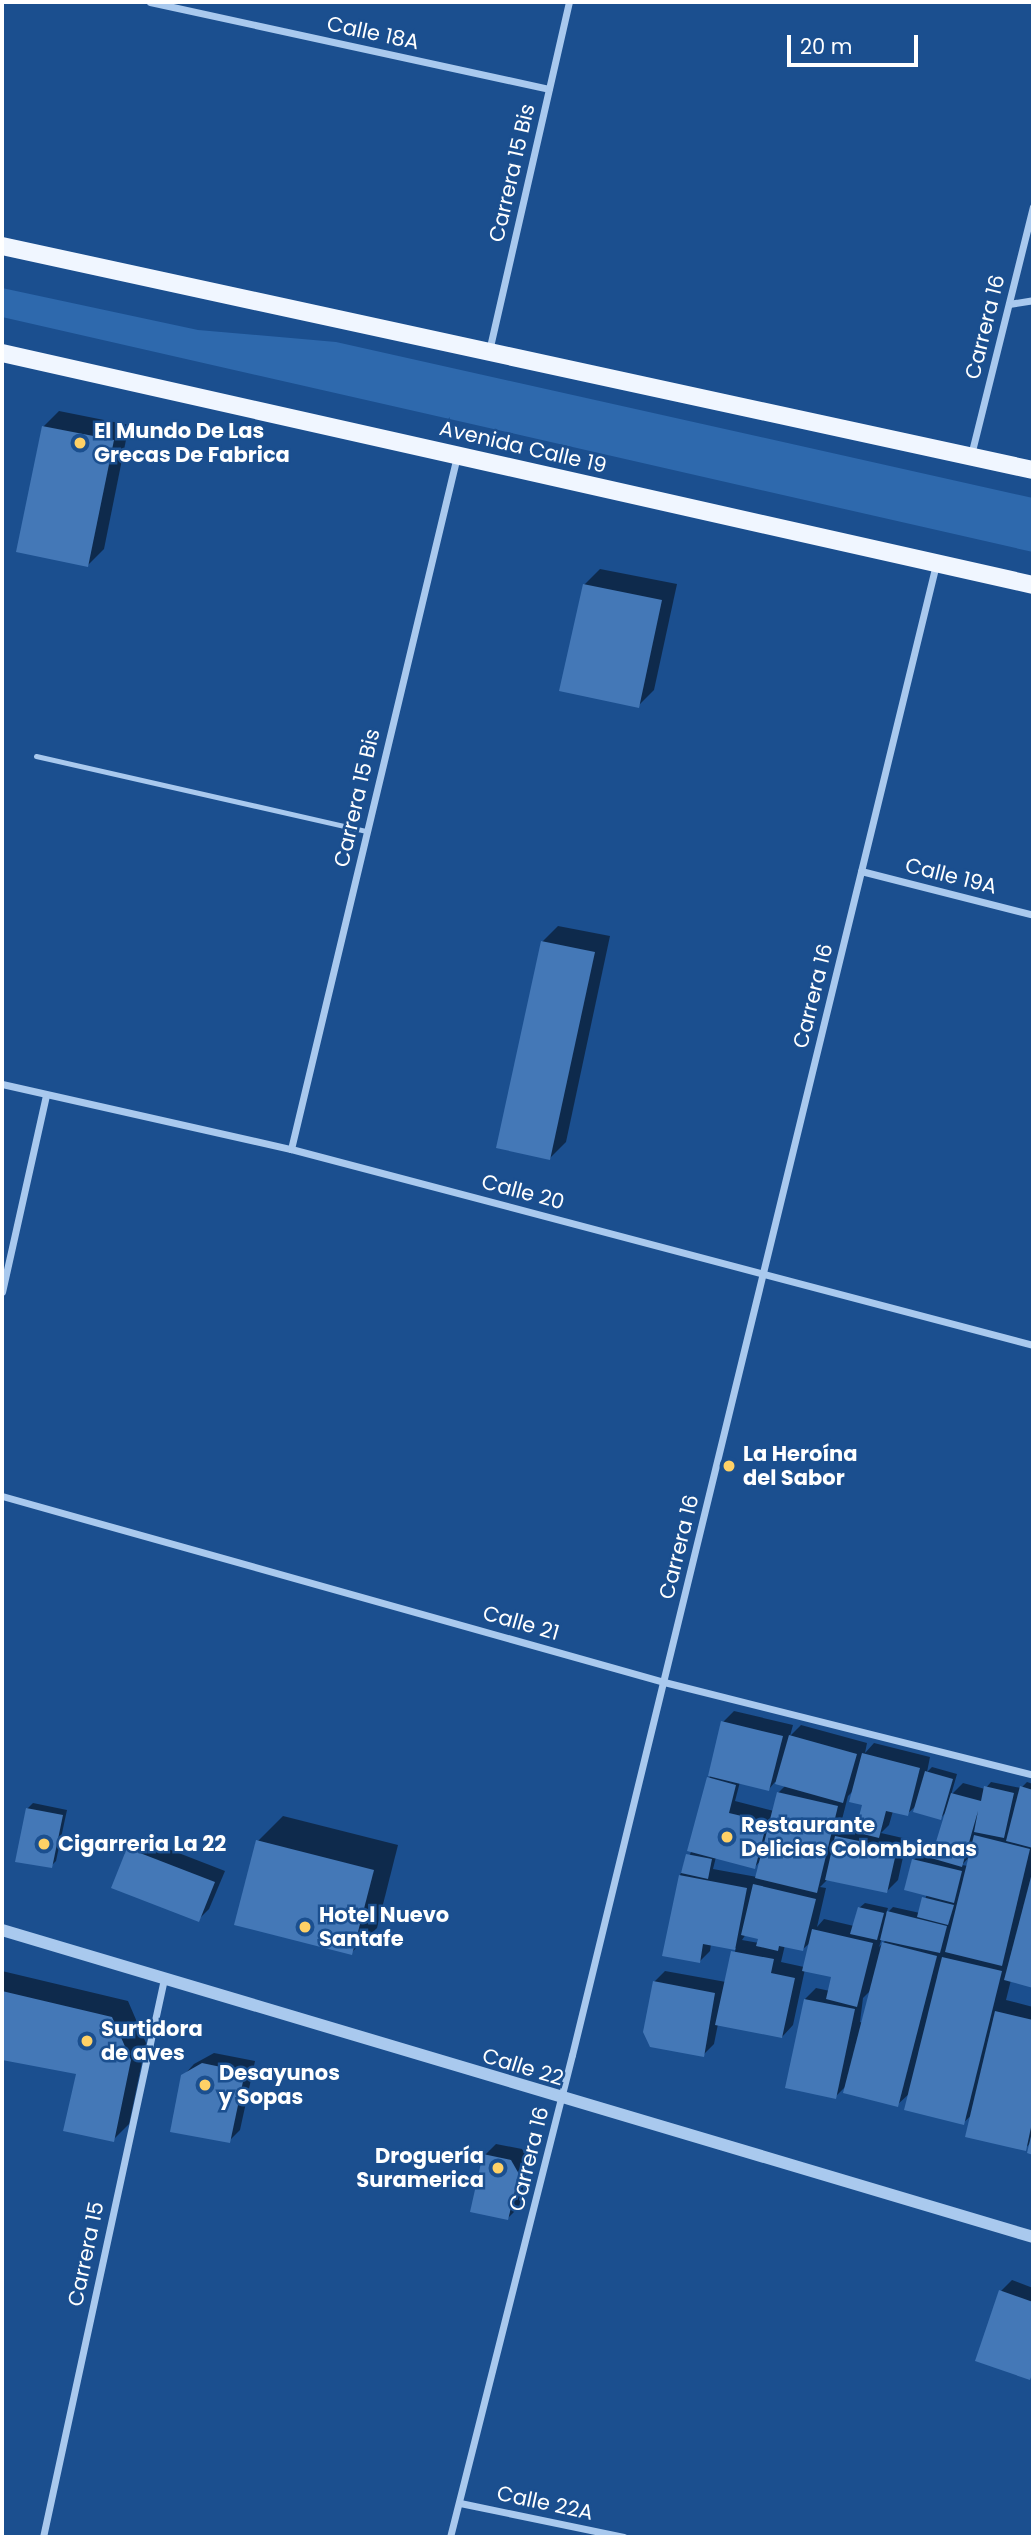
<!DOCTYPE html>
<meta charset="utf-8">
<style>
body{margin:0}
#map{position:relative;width:1035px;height:2539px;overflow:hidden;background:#1b4f8f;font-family:Poppins,sans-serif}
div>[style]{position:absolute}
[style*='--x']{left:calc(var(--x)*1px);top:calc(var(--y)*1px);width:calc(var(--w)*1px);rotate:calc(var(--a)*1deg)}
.green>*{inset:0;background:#2e69ad}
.shadow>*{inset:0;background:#0007}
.building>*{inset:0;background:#4478b7}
.service>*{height:5px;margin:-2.5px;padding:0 2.5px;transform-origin:2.5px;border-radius:2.5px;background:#a9c9ee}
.minor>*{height:7px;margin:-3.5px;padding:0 3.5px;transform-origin:3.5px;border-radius:3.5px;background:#a9c9ee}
.tertiary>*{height:12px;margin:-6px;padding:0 6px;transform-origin:6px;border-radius:6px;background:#a9c9ee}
.primary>*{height:18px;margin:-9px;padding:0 9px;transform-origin:9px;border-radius:9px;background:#f0f6ff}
.dots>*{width:19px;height:19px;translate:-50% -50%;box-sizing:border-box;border:4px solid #1b4f8f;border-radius:50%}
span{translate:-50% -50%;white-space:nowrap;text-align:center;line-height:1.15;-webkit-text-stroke:5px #1b4f8f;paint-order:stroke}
.street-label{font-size:21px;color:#fff}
.poi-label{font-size:21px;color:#fff;font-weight:700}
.left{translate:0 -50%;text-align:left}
.right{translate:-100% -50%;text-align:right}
.frame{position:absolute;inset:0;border:4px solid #fff;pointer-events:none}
.scale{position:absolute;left:787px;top:35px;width:131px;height:32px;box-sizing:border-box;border:4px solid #fff;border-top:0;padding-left:9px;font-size:21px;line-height:24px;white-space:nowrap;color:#fff;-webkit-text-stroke:5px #1b4f8f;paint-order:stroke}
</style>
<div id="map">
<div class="green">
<i style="clip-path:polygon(2px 288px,198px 330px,336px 342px,1033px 498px,1033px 552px,2px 317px)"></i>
</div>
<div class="shadow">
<i style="clip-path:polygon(59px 411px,129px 425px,104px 549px,88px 565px,43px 427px)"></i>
<i style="clip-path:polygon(600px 569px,677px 584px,654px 690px,638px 706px,584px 585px)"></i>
<i style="clip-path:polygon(558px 926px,610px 936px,566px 1142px,550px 1158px,542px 942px)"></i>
<i style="clip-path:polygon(evenodd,734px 1711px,793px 1725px,790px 1736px,801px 1725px,867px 1743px,865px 1753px,874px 1743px,930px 1757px,927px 1772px,932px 1767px,957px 1774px,951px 1795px,963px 1783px,985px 1789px,991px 1782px,1021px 1788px,1027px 1782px,1033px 1784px,1033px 1986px,1011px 1980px,1006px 2000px,1033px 2007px,1033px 2153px,1029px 2152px,1031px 2142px,1025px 2149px,973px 2114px,963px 2123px,910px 2093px,897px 2105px,847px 2085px,835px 2097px,805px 1999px,816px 1988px,830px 1991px,833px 1976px,805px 1969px,793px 2025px,782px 2037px,718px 2024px,714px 2044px,703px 2055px,654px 1982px,665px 1971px,726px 1982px,736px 1948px,711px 1944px,710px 1951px,699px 1962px,680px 1875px,692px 1850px,723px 1722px,734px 1711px,740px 1782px,769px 1789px,775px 1782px,786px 1785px,778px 1793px,774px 1811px,735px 1801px,740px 1782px,734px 1711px,854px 1790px,865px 1804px,858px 1828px,848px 1825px,838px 1835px,848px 1796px,854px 1790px,734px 1711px,917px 1805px,941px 1818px,946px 1812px,933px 1858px,919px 1854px,914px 1860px,927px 1894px,920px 1913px,893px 1907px,886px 1914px,888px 1908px,865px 1903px,859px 1908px,854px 1926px,824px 1919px,817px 1927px,826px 1888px,820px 1887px,827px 1880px,887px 1891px,898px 1880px,907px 1839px,881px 1833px,889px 1825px,893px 1811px,907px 1814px,917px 1805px,734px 1711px,971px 1855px,968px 1866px,962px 1865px,971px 1855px,734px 1711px,716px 1857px,755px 1867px,761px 1860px,757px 1877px,713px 1869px,716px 1857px,734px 1711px,746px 1934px,760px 1938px,759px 1943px,742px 1940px,746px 1934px,734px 1711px,882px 1938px,887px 1939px,879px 1947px,882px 1938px,734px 1711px,811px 1942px,804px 1967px,781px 1962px,785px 1945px,803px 1949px,811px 1942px,734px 1711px,871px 1990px,863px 2023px,860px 2022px,863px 1998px,871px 1990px)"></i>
<i style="clip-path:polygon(33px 1803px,67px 1810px,56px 1861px,51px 1866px,27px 1809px)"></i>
<i style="clip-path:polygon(283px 1816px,398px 1845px,377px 1928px,351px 1953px,258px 1841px)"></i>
<i style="clip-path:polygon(140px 1838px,225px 1871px,209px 1909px,198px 1920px,129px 1849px)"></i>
<i style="clip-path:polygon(2px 1971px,128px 2001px,146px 2043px,129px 2124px,113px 2140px,78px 2073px,2px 2058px)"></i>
<i style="clip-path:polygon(214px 2053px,255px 2061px,240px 2130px,229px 2141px,183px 2076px,194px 2064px)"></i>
<i style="clip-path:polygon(496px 2144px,522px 2149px,529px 2162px,519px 2207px,508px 2218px,485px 2155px)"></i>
<i style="clip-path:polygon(1012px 2280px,1033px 2288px,1033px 2374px,1030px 2377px,1001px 2291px)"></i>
</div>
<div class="building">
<i style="clip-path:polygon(42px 426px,114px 440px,88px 567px,16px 552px)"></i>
<i style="clip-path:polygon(583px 584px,662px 600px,639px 708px,559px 691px)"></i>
<i style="clip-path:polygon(541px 941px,595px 952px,550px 1160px,496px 1148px)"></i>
<i style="clip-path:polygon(721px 1721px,783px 1736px,769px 1791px,708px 1776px)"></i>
<i style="clip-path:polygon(789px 1735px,857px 1754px,843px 1803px,775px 1784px)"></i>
<i style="clip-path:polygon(862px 1753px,920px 1768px,908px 1816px,886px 1811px,879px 1838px,855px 1832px,862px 1805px,849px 1802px)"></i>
<i style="clip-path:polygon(925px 1771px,953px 1779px,941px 1820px,913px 1812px)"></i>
<i style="clip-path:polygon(707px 1777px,736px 1785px,729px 1813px,767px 1822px,755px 1869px,687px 1851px)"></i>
<i style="clip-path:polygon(984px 1786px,1014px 1793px,1004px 1838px,974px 1832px,978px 1811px,962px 1867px,931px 1858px,951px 1793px,981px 1801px)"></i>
<i style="clip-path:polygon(1020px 1786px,1033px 1790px,1033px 1848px,1006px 1841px)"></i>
<i style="clip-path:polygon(777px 1792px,838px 1806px,817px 1893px,755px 1878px)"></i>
<i style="clip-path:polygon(26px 1808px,63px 1815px,52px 1868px,15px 1862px)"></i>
<i style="clip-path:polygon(974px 1835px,1030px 1849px,1002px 1966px,945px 1952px)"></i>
<i style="clip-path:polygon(835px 1836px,897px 1849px,887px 1893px,825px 1880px)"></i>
<i style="clip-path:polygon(256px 1840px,374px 1870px,352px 1955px,234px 1925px)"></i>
<i style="clip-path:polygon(127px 1848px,215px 1882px,199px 1922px,111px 1888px)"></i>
<i style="clip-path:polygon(686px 1854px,712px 1859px,708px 1879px,681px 1873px)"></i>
<i style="clip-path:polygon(912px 1859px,962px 1871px,954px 1903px,904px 1890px)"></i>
<i style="clip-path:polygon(1032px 1873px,1033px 1873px,1033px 1988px,1004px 1980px)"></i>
<i style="clip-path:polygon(679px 1875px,747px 1888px,735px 1950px,703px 1944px,700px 1963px,662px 1956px)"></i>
<i style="clip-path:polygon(753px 1884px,816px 1899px,803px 1951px,779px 1946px,778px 1951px,756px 1946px,758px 1939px,741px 1935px)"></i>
<i style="clip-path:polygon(922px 1897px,954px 1905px,948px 1925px,917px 1917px)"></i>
<i style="clip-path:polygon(858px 1907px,884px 1913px,877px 1940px,850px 1934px)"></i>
<i style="clip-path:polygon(887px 1911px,947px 1926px,940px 1953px,880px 1940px)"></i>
<i style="clip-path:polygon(812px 1929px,873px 1943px,857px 2007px,826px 1999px,831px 1977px,802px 1971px)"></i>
<i style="clip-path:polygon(882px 1942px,937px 1956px,898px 2107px,843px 2093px)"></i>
<i style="clip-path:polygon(731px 1951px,774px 1959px,771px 1973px,795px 1978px,782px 2038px,715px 2025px)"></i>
<i style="clip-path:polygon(942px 1957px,1002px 1971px,964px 2125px,904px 2110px)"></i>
<i style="clip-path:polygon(653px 1981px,715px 1993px,704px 2057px,650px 2047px,643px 2032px)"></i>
<i style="clip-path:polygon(2px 1991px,112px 2017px,131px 2060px,114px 2142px,63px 2131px,76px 2074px,2px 2060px)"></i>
<i style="clip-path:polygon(804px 1999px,855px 2009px,836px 2099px,785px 2088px)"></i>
<i style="clip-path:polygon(995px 2011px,1033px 2020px,1033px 2118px,1026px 2151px,965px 2137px)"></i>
<i style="clip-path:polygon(202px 2063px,245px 2072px,230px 2143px,170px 2132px,181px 2075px)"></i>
<i style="clip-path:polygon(1032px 2132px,1033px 2132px,1033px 2155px,1027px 2153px)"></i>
<i style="clip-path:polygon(483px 2154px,511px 2160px,519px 2174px,508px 2220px,470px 2212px)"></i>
<i style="clip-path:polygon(999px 2290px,1033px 2302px,1033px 2372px,1030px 2380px,975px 2361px)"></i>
</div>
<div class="service">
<i style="--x:36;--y:756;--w:339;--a:12.8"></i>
</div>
<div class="minor">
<i style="--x:150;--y:2;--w:408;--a:12.3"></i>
<i style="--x:1009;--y:304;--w:24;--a:-9"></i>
<i style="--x:489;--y:351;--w:358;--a:-77.1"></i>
<i style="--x:971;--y:455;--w:256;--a:-76"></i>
<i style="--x:861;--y:871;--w:178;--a:14.3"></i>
<i style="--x:2;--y:1084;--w:296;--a:12.7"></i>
<i style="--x:291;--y:1149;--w:767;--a:14.8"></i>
<i style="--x:291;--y:1149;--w:713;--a:-76.53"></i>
<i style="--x:2;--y:1292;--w:202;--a:-77.4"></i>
<i style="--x:2;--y:1496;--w:688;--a:15.69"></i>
<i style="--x:664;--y:1682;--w:381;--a:14.1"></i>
<i style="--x:460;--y:2503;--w:167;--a:11.7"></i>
<i style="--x:43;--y:2537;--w:571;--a:-77.77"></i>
<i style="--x:450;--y:2537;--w:497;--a:-75.8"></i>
<i style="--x:572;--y:2055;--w:1535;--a:-76.28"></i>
</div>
<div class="tertiary">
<i style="--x:2;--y:1930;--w:1076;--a:16.58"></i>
</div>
<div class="primary">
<i style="--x:2;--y:246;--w:1055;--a:12.26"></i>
<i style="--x:2;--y:353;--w:1057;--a:12.68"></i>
</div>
<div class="dots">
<i style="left:80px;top:443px;background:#ffd166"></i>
<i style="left:729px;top:1466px;background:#ffd166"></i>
<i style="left:727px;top:1837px;background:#ffd166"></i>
<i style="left:44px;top:1844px;background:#ffd166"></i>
<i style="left:305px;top:1927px;background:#ffd166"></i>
<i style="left:87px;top:2041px;background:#ffd166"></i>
<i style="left:205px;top:2085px;background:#ffd166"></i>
<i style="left:498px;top:2168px;background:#ffd166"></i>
</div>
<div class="street-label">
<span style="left:373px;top:33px;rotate:12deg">Calle 18A</span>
<span style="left:512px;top:173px;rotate:-77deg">Carrera 15 Bis</span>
<span style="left:985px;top:327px;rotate:-76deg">Carrera 16</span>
<span style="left:523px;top:447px;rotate:13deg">Avenida Calle 19</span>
<span style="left:357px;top:798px;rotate:-77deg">Carrera 15 Bis</span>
<span style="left:951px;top:876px;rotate:14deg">Calle 19A</span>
<span style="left:813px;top:996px;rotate:-76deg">Carrera 16</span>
<span style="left:523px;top:1192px;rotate:15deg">Calle 20</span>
<span style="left:679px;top:1547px;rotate:-76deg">Carrera 16</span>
<span style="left:521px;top:1623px;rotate:16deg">Calle 21</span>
<span style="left:523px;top:2067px;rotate:17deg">Calle 22</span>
<span style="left:529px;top:2159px;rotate:-76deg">Carrera 16</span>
<span style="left:86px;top:2254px;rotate:-78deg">Carrera 15</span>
<span style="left:545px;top:2503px;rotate:12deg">Calle 22A</span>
</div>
<div class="poi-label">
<span class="left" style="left:94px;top:443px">El Mundo De Las<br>Grecas De Fabrica</span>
<span class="left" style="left:743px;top:1466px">La Heroína<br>del Sabor</span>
<span class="left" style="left:741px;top:1837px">Restaurante<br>Delicias Colombianas</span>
<span class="left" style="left:58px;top:1844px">Cigarreria La 22</span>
<span class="left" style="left:319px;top:1927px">Hotel Nuevo<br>Santafe</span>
<span class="left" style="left:101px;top:2041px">Surtidora<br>de aves</span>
<span class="left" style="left:219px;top:2085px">Desayunos<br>y Sopas</span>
<span class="right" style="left:484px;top:2168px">Droguería<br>Suramerica</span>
</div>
<div class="frame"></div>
<div class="scale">20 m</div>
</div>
